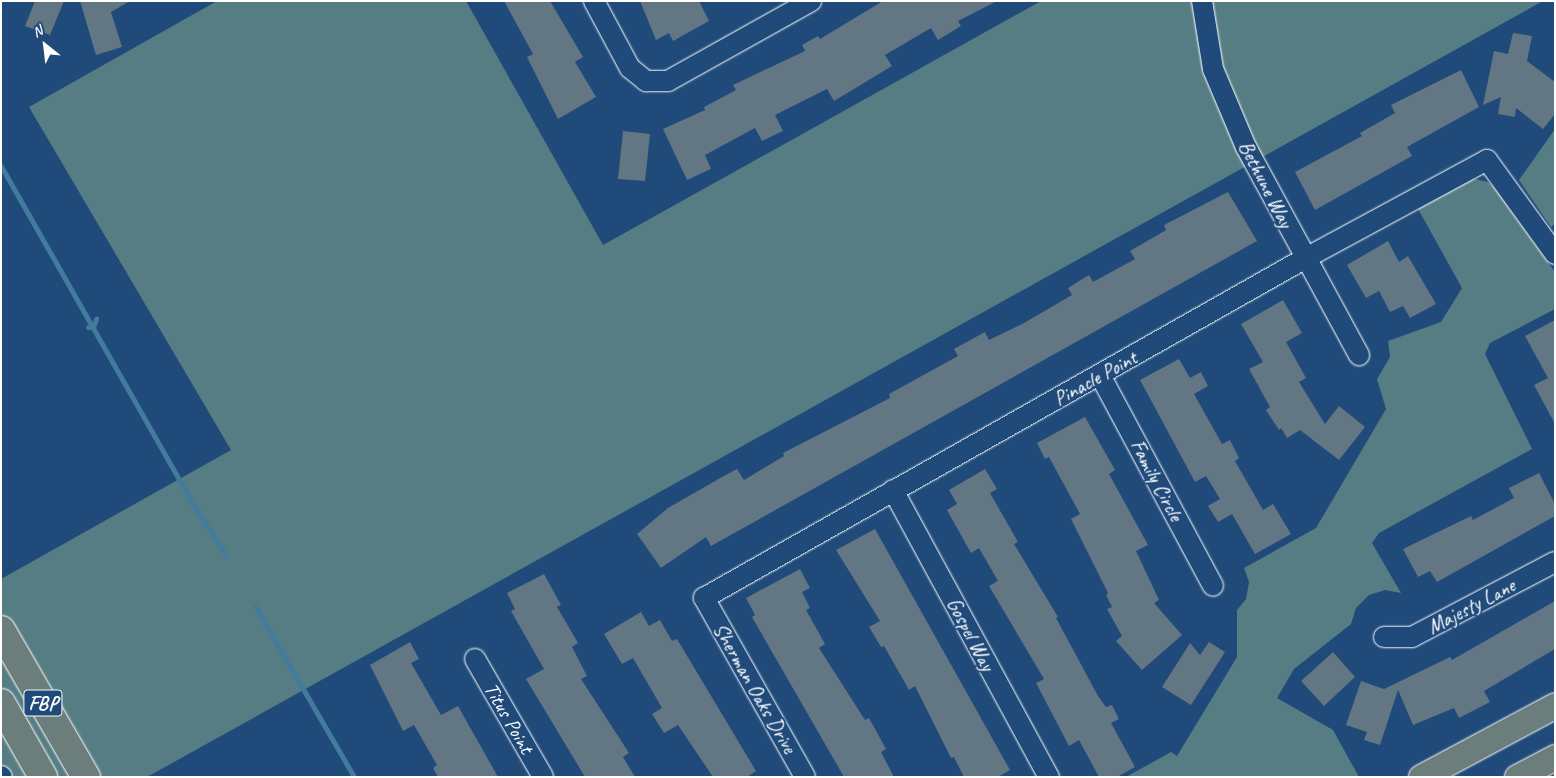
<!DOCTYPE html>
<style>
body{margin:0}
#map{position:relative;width:1556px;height:778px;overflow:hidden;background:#1f4a7a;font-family:Caveat,sans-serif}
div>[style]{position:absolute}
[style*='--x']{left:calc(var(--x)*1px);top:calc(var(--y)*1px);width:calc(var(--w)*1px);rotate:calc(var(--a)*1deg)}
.green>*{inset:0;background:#567d84}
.stream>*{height:5px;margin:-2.5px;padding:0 2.5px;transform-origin:2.5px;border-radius:2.5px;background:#437b9d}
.building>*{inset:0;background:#627684}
.roads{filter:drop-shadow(0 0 1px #fff) drop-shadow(0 0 1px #fff)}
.minor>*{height:20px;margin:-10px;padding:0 10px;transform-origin:10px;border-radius:10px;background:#1f4a7a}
.major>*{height:25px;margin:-12.5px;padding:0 12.5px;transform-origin:12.5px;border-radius:12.5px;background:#6c7e7c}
.highway>*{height:28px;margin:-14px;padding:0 14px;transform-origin:14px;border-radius:14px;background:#6c7e7c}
span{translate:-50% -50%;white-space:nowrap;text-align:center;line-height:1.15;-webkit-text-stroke:4px #1f4a7a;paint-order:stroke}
.shield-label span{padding:1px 4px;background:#1f4a7a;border:1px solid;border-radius:4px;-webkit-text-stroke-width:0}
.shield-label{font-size:20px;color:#fff;font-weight:700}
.street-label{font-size:21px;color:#fff}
.frame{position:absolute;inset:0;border:2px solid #fff;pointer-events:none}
.north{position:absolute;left:20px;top:20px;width:50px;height:50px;-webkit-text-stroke:4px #1f4a7a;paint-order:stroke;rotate:331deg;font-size:14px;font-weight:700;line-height:20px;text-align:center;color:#fff}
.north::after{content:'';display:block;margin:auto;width:18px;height:22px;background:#fff;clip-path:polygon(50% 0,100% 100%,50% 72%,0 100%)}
</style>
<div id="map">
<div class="green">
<i style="clip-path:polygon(217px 1px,466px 1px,603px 245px,1041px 1px,1543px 1px,147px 777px,1px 777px,1px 579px,231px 450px,29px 107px)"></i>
<i style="clip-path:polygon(1555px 129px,1555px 224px,1551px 227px,1519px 180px)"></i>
<i style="clip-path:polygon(1475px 179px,1488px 182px,1497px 190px,1555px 272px,1555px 309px,1490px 343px,1485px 354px,1532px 449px,1379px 533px,1372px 543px,1401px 593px,1385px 590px,1369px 595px,1356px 608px,1351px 624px,1294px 669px,1277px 698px,1333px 730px,1359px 777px,1126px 777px,1171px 752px,1177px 756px,1237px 657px,1237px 610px,1246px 599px,1249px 582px,1244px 568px,1316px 528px,1386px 409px,1377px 379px,1390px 357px,1388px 341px,1441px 322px,1462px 288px,1417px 207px,1463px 182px)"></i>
</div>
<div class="stream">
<i style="--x:1;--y:166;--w:391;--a:60.4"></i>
<i style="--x:194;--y:506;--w:59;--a:56.9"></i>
<i style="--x:88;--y:327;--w:5;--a:0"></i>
<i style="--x:93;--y:327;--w:9;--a:-69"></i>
<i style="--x:255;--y:606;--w:198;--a:59.9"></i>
</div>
<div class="building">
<i style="clip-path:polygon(35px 1px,64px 1px,50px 35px,25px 26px)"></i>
<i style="clip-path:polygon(80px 1px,130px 1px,111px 12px,122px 47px,96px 55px)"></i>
<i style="clip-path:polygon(504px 1px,550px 1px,583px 57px,575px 62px,596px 97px,558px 119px,527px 57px,533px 54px)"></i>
<i style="clip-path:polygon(640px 1px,699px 1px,709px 21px,673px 41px,669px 33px,656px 40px)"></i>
<i style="clip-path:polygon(883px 1px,997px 1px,958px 21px,961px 26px,938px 40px,931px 28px,885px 55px,892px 66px,834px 101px,827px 89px,775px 115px,783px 131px,762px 141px,755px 128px,705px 155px,711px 169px,687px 180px,663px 129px,705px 110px,704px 107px,736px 90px,733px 85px,805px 51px,802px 45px,818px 36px,820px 39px)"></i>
<i style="clip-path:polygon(1513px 33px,1532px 36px,1527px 61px,1555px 82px,1555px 114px,1543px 129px,1516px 108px,1515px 117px,1498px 114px,1501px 97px,1483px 105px,1494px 51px,1508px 54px)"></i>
<i style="clip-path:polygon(1461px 70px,1479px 107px,1407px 147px,1412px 156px,1315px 210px,1295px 172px,1362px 136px,1360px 133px,1395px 113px,1391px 105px)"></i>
<i style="clip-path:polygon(623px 131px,650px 134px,645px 181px,618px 179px)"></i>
<i style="clip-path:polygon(1228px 192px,1257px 241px,711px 546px,706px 537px,661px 568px,637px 534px,668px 508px,722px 477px,737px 469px,744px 480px,784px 456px,783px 453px,890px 398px,889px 394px,958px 356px,954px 349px,985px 332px,989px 340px,1024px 323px,1072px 295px,1068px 288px,1089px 275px,1093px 282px,1135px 259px,1130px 251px,1166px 230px,1164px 225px)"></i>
<i style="clip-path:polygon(1388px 241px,1399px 262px,1408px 256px,1436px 304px,1410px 318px,1403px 306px,1390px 312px,1379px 291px,1366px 298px,1347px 265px)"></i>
<i style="clip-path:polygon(1283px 300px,1302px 333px,1286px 342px,1306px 378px,1299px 382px,1325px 424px,1339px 406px,1365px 427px,1339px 460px,1300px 430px,1287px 438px,1281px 428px,1279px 430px,1266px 410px,1270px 407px,1249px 369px,1263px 362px,1241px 324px)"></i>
<i style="clip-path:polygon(1555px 320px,1555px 424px,1534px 385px,1548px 378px,1525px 336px)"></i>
<i style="clip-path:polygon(1179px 359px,1190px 378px,1201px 372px,1208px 386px,1194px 394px,1222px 444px,1230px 440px,1239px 458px,1235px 461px,1263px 510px,1273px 504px,1291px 534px,1255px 554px,1232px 514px,1218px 522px,1208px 506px,1220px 499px,1206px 476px,1195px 482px,1140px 380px)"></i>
<i style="clip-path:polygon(1085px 417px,1115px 470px,1109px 474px,1148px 545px,1136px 551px,1159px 600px,1154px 603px,1182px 635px,1142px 670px,1116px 641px,1122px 636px,1107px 609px,1112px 607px,1106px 595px,1108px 593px,1071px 519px,1080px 514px,1049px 457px,1045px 459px,1037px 443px)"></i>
<i style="clip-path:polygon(985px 469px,997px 489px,990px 493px,1018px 542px,1014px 544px,1058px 617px,1056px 618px,1098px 696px,1106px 707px,1112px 705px,1119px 719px,1111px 723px,1135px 767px,1117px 777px,1099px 777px,1079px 740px,1069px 746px,1036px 683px,1044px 679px,989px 586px,998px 581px,979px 548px,971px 553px,947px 510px,957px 504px,949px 490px)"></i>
<i style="clip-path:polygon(1539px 473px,1555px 504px,1555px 516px,1437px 582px,1430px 571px,1418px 577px,1403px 549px,1471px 516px,1473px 520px,1514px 498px,1509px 488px)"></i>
<i style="clip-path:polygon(875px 529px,1010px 770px,998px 777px,964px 777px,954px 757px,951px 758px,915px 686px,909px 690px,884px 646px,881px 647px,869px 627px,880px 621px,836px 550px)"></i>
<i style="clip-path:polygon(800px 569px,810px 588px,802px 592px,810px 608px,806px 610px,825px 644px,819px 648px,865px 720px,869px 718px,886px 749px,881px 752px,894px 777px,844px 777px,752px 617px,755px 615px,746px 598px)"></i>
<i style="clip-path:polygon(544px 574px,561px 605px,557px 607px,578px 643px,572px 647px,587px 676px,581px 679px,629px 753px,623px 757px,635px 777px,585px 777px,526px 679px,544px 669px,511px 611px,515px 609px,507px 593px)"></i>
<i style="clip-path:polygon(1555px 601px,1555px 649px,1484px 691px,1490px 702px,1459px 718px,1454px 708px,1413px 725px,1398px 690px,1380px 745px,1364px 740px,1367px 732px,1346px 725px,1361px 681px,1384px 689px,1450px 657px,1452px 660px)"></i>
<i style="clip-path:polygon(641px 612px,649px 626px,660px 620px,672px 641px,677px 639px,756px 771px,747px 777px,713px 777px,678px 725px,664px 733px,652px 714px,662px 708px,633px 658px,622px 664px,604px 634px)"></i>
<i style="clip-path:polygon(410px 642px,419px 659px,411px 663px,441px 715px,458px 706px,498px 777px,438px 777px,433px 768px,437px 765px,414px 725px,403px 731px,370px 665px)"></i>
<i style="clip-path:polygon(1209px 642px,1225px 652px,1191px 705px,1162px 687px,1190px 643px,1200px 655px)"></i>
<i style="clip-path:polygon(1333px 652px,1355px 677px,1324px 706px,1301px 681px)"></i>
</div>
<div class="roads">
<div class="minor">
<i style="--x:594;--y:1;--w:76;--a:61.8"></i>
<i style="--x:630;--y:68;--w:21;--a:39"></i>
<i style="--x:646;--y:81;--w:22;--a:0"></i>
<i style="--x:668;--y:81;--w:164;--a:-29.2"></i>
<i style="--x:1202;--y:1;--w:69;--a:80.8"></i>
<i style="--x:1213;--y:69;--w:85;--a:67.1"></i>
<i style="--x:1246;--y:147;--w:237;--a:61.5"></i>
<i style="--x:1100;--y:375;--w:239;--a:61.8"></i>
<i style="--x:893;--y:490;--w:327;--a:61.5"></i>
<i style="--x:1384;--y:637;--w:28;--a:0"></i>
<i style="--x:1412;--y:637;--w:161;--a:-27.7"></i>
<i style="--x:475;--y:659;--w:136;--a:60"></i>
<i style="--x:1;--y:776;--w:1;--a:45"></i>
<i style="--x:805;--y:777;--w:206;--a:-119.4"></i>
<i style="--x:704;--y:598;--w:689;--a:-29.47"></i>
<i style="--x:1304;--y:259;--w:208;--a:-28.4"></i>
<i style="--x:1487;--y:160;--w:116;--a:54.1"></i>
</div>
<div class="major">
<i style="--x:1421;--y:777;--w:152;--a:-28.2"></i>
<i style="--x:1517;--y:777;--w:43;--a:-27.8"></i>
</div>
<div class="highway">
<i style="--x:1;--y:630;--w:170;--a:60"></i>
<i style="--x:1;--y:703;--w:85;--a:60.4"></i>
</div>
</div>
<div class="shield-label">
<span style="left:43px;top:703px">FBP</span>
</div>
<div class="street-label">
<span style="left:1266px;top:184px;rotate:63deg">Bethune Way</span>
<span style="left:1095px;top:378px;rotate:-29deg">Pinacle Point</span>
<span style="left:1157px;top:480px;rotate:62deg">Family Circle</span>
<span style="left:1471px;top:606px;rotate:-28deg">Majesty Lane</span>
<span style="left:971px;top:634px;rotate:62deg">Gospel Way</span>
<span style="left:755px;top:688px;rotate:60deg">Sherman Oaks Drive</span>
<span style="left:509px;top:718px;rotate:60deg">Titus Point</span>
</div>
<div class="frame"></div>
<div class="north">N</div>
</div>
